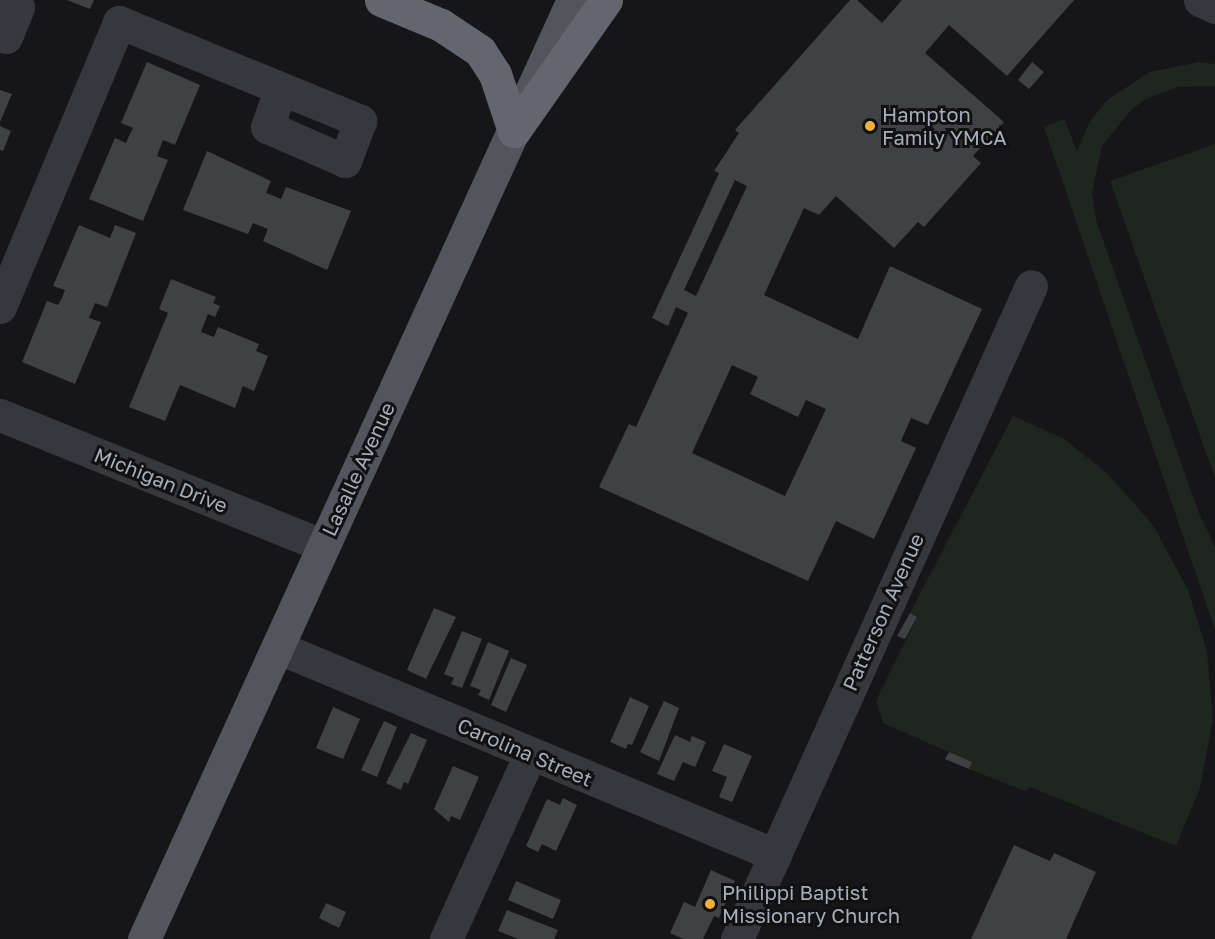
<!DOCTYPE html>
<style>
body{margin:0}
#map{position:relative;width:1215px;height:939px;overflow:hidden;background:#161618;font-family:"Golos Text",sans-serif}
div>[style]{position:absolute}
[style*='--x']{left:calc(var(--x)*1px);top:calc(var(--y)*1px);width:calc(var(--w)*1px);rotate:calc(var(--a)*1deg)}
.green>*{inset:0;background:#1e261f}
.building>*{inset:0;background:#404145}
.minor>*{height:33px;margin:-16.5px;padding:0 16.5px;transform-origin:16.5px;border-radius:16.5px;background:#37383d}
.major>*{height:33px;margin:-16.5px;padding:0 16.5px;transform-origin:16.5px;border-radius:16.5px;background:#53555c}
.highway>*{height:33px;margin:-16.5px;padding:0 16.5px;transform-origin:16.5px;border-radius:16.5px;background:#63666e}
.dots>*{width:16px;height:16px;translate:-50% -50%;box-sizing:border-box;border:3px solid #111113;border-radius:50%}
span{translate:-50% -50%;white-space:nowrap;text-align:center;line-height:1.15;-webkit-text-stroke:6px #111113;paint-order:stroke}
.poi-label{font-size:20px;color:#a8adb8}
.left{translate:0 -50%;text-align:left}
.street-label{font-size:20px;color:#a8adb8}
</style>
<div id="map">
<div class="green">
<div style="clip-path:polygon(1199px 62px,1215px 64px,1215px 86px,1178px 87px,1146px 99px,1132px 109px,1102px 146px,1092px 193px,1096px 220px,1198px 511px,1215px 547px,1215px 630px,1044px 127px,1064px 119px,1077px 151px,1089px 123px,1107px 100px,1150px 72px)"></div>
<div style="clip-path:polygon(1215px 144px,1215px 478px,1110px 181px)"></div>
<div style="clip-path:polygon(1013px 416px,1064px 439px,1106px 472px,1153px 525px,1188px 590px,1207px 651px,1213px 719px,1200px 788px,1176px 846px,1030px 787px,1025px 791px,969px 769px,971px 762px,883px 723px,876px 701px,917px 617px,910px 613px)"></div>
</div>
<div class="building">
<div style="clip-path:polygon(67px 0,94px 0,90px 9px)"></div>
<div style="clip-path:polygon(evenodd,850px 0,857px 0,882px 23px,902px 0,1074px 0,1007px 76px,949px 25px,925px 53px,1004px 122px,973px 156px,981px 163px,924px 227px,918px 222px,894px 248px,836px 196px,819px 215px,804px 208px,764px 295px,858px 339px,890px 266px,982px 309px,928px 425px,911px 418px,901px 441px,916px 448px,874px 539px,836px 521px,808px 581px,599px 487px,629px 424px,636px 427px,688px 313px,676px 307px,668px 326px,652px 318px,719px 173px,714px 171px,739px 133px,735px 130px,850px 0,735px 180px,747px 186px,696px 296px,684px 290px,735px 180px,850px 0,732px 365px,758px 377px,750px 394px,798px 417px,806px 400px,826px 409px,785px 496px,692px 453px,732px 365px)"></div>
<div style="clip-path:polygon(147px 62px,200px 85px,175px 145px,163px 140px,157px 156px,168px 160px,143px 221px,89px 199px,115px 138px,126px 143px,129px 136px,133px 128px,121px 123px)"></div>
<div style="clip-path:polygon(1032px 62px,1044px 72px,1029px 89px,1018px 80px)"></div>
<div style="clip-path:polygon(0 90px,12px 94px,0 122px)"></div>
<div style="clip-path:polygon(0 126px,11px 131px,3px 151px,0 150px)"></div>
<div style="clip-path:polygon(207px 151px,271px 181px,266px 193px,274px 196px,281px 199px,286px 187px,351px 211px,327px 270px,263px 241px,268px 229px,253px 223px,248px 234px,183px 210px)"></div>
<div style="clip-path:polygon(79px 225px,110px 238px,115px 225px,136px 233px,107px 307px,95px 303px,89px 318px,101px 322px,75px 384px,22px 362px,47px 301px,58px 305px,62px 298px,65px 290px,53px 286px)"></div>
<div style="clip-path:polygon(171px 279px,216px 297px,213px 303px,220px 306px,215px 317px,208px 314px,201px 332px,214px 337px,218px 327px,259px 344px,256px 351px,268px 356px,254px 391px,243px 386px,235px 408px,180px 385px,165px 421px,129px 407px,168px 313px,159px 309px)"></div>
<div style="clip-path:polygon(434px 608px,456px 617px,426px 679px,407px 670px)"></div>
<div style="clip-path:polygon(910px 613px,917px 617px,905px 639px,897px 636px)"></div>
<div style="clip-path:polygon(462px 631px,482px 639px,462px 688px,451px 684px,454px 678px,444px 674px)"></div>
<div style="clip-path:polygon(488px 642px,509px 651px,489px 700px,478px 695px,481px 690px,470px 686px)"></div>
<div style="clip-path:polygon(511px 658px,527px 665px,506px 712px,491px 705px)"></div>
<div style="clip-path:polygon(630px 697px,649px 706px,632px 745px,628px 744px,626px 749px,610px 742px)"></div>
<div style="clip-path:polygon(664px 701px,679px 708px,659px 761px,640px 752px)"></div>
<div style="clip-path:polygon(333px 707px,360px 719px,343px 759px,316px 748px)"></div>
<div style="clip-path:polygon(384px 721px,397px 727px,377px 777px,361px 770px)"></div>
<div style="clip-path:polygon(411px 733px,427px 740px,408px 784px,404px 782px,401px 790px,386px 783px)"></div>
<div style="clip-path:polygon(675px 735px,690px 742px,692px 736px,706px 742px,695px 767px,683px 762px,674px 781px,657px 774px)"></div>
<div style="clip-path:polygon(724px 744px,752px 756px,732px 802px,719px 797px,727px 777px,712px 771px)"></div>
<div style="clip-path:polygon(949px 752px,972px 762px,969px 769px,945px 759px)"></div>
<div style="clip-path:polygon(453px 766px,479px 777px,460px 820px,451px 816px,449px 822px,434px 809px)"></div>
<div style="clip-path:polygon(563px 798px,577px 805px,556px 851px,542px 844px,538px 852px,526px 846px,547px 799px,560px 805px)"></div>
<div style="clip-path:polygon(1014px 845px,1050px 861px,1054px 853px,1096px 872px,1066px 939px,971px 939px)"></div>
<div style="clip-path:polygon(711px 870px,735px 881px,719px 918px,714px 916px,703px 939px,683px 939px,670px 933px,684px 902px,695px 907px)"></div>
<div style="clip-path:polygon(516px 881px,561px 900px,553px 919px,508px 900px)"></div>
<div style="clip-path:polygon(326px 903px,346px 912px,339px 928px,319px 918px)"></div>
<div style="clip-path:polygon(507px 910px,558px 930px,554px 939px,518px 939px,498px 931px)"></div>
</div>
<div class="minor">
<div style="--x:1200;--y:0;--w:17;--a:25"></div>
<div style="--x:0;--y:35;--w:6;--a:18"></div>
<div style="--x:6;--y:37;--w:32;--a:-68"></div>
<div style="--x:18;--y:7;--w:17;--a:-156"></div>
<div style="--x:0;--y:307;--w:309;--a:-67.3"></div>
<div style="--x:119;--y:22;--w:261;--a:22.3"></div>
<div style="--x:360;--y:121;--w:43;--a:110.6"></div>
<div style="--x:345;--y:161;--w:85;--a:-156.4"></div>
<div style="--x:267;--y:127;--w:41;--a:-70.3"></div>
<div style="--x:0;--y:415;--w:347;--a:22"></div>
<div style="--x:277;--y:647;--w:540;--a:22.67"></div>
<div style="--x:446;--y:939;--w:202;--a:-65.5"></div>
<div style="--x:737;--y:939;--w:716;--a:-65.76"></div>
</div>
<div class="major">
<div style="--x:144;--y:939;--w:1032;--a:-65.45"></div>
</div>
<div class="highway">
<div style="--x:381;--y:0;--w:65;--a:22.6"></div>
<div style="--x:441;--y:25;--w:47;--a:33.7"></div>
<div style="--x:480;--y:51;--w:27;--a:57"></div>
<div style="--x:495;--y:74;--w:60;--a:71.6"></div>
<div style="--x:514;--y:131;--w:160;--a:-54.9"></div>
</div>
<div class="dots">
<div style="left:870px;top:126px;background:#f2b134"></div>
<div style="left:710px;top:904px;background:#f2b134"></div>
</div>
<div class="poi-label">
<span class="left" style="left:882px;top:126px">Hampton<br>Family YMCA</span>
<span class="left" style="left:722px;top:904px">Philippi Baptist<br>Missionary Church</span>
</div>
<div class="street-label">
<span style="left:358px;top:469px;rotate:-65deg">Lasalle Avenue</span>
<span style="left:161px;top:480px;rotate:22deg">Michigan Drive</span>
<span style="left:883px;top:612px;rotate:-66deg">Patterson Avenue</span>
<span style="left:525px;top:752px;rotate:23deg">Carolina Street</span>
</div>
</div>
